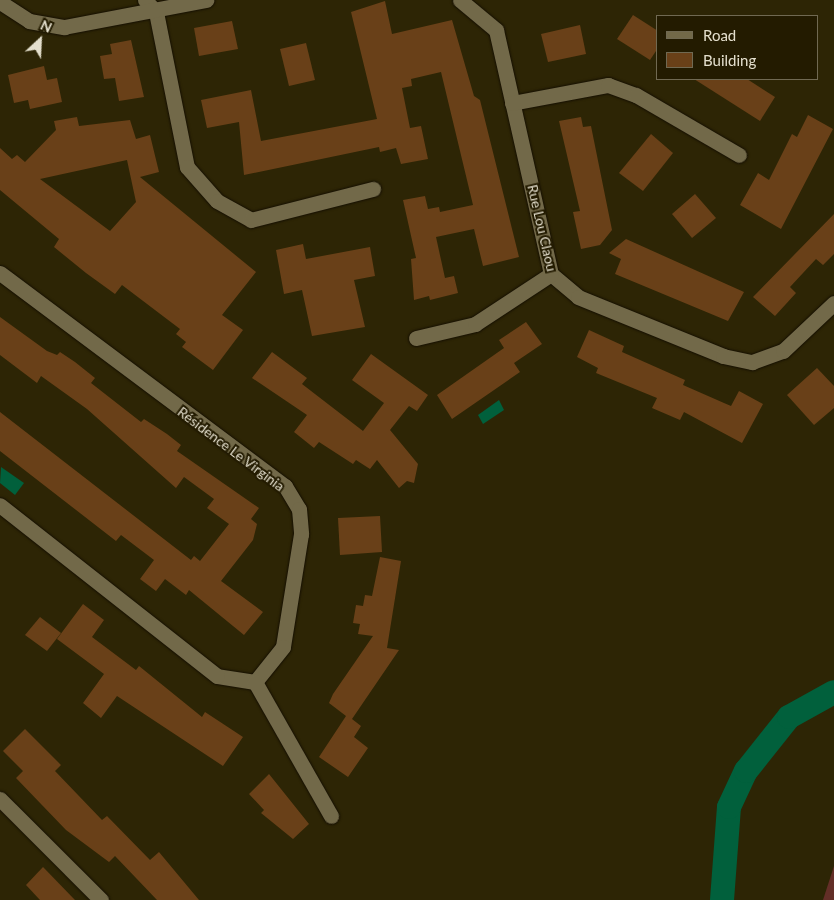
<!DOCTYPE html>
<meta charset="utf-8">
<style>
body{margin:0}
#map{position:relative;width:834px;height:900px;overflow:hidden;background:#2d2505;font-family:Lato,sans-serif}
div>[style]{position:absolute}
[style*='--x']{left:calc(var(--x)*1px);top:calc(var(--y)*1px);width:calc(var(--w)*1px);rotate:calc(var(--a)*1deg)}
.green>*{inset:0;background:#632e27}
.water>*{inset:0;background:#01603c}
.canal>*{height:24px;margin:-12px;padding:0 12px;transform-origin:12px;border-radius:12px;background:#01603c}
.building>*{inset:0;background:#694018}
.roads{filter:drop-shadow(0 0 1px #140e00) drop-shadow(0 0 1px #140e00)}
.minor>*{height:15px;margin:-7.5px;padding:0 7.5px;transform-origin:7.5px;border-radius:7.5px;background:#726949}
span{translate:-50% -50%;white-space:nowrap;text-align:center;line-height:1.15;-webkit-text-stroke:4px #231b00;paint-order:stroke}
.street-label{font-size:14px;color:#e4dfcd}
.legend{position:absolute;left:656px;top:15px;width:162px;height:65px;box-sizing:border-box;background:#231b00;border:1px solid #706952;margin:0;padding:6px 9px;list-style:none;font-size:15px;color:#e4dfcd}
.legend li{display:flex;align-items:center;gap:10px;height:25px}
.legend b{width:25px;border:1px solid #706952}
.north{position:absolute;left:15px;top:15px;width:50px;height:50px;-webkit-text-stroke:4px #231b00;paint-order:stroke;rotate:25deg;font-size:14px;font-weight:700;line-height:20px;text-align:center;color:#e4dfcd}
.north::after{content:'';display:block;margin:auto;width:18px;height:22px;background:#e4dfcd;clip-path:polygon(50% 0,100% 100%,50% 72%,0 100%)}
</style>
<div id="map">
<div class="green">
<div style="clip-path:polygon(834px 866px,834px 900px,823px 900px)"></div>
</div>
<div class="water">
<div style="clip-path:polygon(499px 400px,504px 410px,483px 424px,478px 415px)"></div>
<div style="clip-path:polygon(1px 467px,24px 483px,15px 495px,0 483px)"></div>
</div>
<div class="canal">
<div style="--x:722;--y:900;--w:93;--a:-85.7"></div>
<div style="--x:729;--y:807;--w:40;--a:-65"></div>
<div style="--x:746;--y:771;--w:69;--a:-51.5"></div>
<div style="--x:789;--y:717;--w:51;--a:-29.1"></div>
</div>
<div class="building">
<div style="clip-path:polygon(385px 1px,392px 34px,452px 20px,474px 96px,480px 100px,519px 257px,483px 266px,474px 229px,436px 237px,445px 278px,454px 276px,458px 293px,430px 300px,429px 296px,414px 300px,411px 259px,416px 258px,403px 200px,425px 196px,428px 209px,439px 207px,440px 212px,473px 205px,441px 72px,411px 79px,412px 86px,402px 88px,410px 128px,421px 126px,428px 159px,401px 164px,396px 148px,380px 152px,379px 147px,244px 175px,239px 122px,207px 128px,201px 100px,251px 90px,261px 141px,377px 119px,351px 12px)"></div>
<div style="clip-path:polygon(633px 15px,658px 31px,658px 48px,650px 60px,617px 39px)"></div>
<div style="clip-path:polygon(232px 21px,238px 49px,199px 56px,194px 28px)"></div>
<div style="clip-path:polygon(580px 25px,586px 54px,548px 62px,541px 34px)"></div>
<div style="clip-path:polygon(131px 40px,144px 97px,119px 101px,115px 78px,104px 79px,100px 56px,112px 54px,110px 44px)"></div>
<div style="clip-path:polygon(306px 43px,315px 80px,289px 86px,280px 49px)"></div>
<div style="clip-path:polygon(44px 66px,47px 80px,57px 78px,62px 102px,30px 109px,28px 100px,14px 103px,8px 75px)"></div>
<div style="clip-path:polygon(694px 79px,747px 79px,775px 97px,760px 121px)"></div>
<div style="clip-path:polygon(808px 115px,833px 129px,781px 229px,740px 205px,758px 173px,769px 180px,792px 134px,797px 137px)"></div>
<div style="clip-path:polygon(evenodd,77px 117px,79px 126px,130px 120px,136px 139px,150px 135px,159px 172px,140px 177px,256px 272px,222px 315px,243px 330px,213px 370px,182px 347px,186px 342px,176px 334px,180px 329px,122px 285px,115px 294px,86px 273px,54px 247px,59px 239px,0 190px,0 148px,12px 159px,17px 155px,25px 162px,56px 130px,54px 121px,77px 117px,127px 160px,136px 202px,110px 231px,40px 179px,127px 160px)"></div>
<div style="clip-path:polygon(581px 117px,583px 127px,591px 126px,612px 230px,600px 245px,581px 249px,573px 212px,580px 211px,559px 121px)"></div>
<div style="clip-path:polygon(651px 134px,673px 153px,643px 191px,619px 173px)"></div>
<div style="clip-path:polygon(695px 194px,716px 218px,692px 238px,672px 214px)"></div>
<div style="clip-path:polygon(834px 214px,834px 254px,823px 265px,816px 259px,790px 287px,796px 293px,775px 316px,753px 297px)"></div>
<div style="clip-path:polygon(626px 239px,744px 292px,728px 321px,615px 274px,621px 259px,609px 253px)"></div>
<div style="clip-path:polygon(303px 244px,306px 259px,370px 247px,375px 276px,354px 280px,365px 327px,312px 336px,302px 290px,284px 294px,276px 250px)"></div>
<div style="clip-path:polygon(0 317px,47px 351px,57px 355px,60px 352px,75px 362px,95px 378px,91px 383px,141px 422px,144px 419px,167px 434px,181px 445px,177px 451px,259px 508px,251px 519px,257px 524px,253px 540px,221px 581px,263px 612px,244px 635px,189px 590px,186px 595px,165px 579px,156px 591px,140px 579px,154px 560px,121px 535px,116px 541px,0 451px,0 412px,191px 560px,194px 556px,200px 561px,229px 524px,207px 508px,214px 499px,184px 477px,176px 488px,87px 409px,41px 376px,37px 383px,0 355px)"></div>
<div style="clip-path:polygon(526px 322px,542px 344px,514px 363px,520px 372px,452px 419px,437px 395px,504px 348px,499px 340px)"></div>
<div style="clip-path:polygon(589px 330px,624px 346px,622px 352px,685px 380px,683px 385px,724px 403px,731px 406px,739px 391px,763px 404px,742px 443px,684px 412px,680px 420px,652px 408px,657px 398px,596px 373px,598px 368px,577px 357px)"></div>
<div style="clip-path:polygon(272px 352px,307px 378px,302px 384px,363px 431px,384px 403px,352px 380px,371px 354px,428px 395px,417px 411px,409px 406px,390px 430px,418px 464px,414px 483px,407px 481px,399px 488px,377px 460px,370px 469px,356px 460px,353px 464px,319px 442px,314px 448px,294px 432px,307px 415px,252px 378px)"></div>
<div style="clip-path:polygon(817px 368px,834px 386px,834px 408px,814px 425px,787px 395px)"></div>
<div style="clip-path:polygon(380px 516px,382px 552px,340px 555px,338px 518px)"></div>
<div style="clip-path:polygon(380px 557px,401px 561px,387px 648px,399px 650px,352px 719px,361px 726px,354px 737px,368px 748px,348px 777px,319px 757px,346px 716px,329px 703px,333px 694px,373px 636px,358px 634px,360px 624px,353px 623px,356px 605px,363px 606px,365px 595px,372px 596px)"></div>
<div style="clip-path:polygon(83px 604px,104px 620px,92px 637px,136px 670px,139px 666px,202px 717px,205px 712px,243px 737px,223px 766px,117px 696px,101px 718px,83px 703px,104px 674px,57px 639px)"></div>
<div style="clip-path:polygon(40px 617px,61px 633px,47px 651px,25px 635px)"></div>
<div style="clip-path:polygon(25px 729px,61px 765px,55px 771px,102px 820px,107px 816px,150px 860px,159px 852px,199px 900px,157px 900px,115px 856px,109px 862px,66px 830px,16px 778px,23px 771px,3px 751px)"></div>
<div style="clip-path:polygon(269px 774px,309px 824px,293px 839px,261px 813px,264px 810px,249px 794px)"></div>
<div style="clip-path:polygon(43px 867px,75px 900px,40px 900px,26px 885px)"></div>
</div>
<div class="roads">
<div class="minor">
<div style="--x:145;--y:0;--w:16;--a:47"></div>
<div style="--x:156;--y:12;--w:158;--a:78.7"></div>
<div style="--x:187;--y:167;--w:45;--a:48.6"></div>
<div style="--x:217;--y:201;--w:39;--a:29"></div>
<div style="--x:251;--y:220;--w:126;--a:-14.3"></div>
<div style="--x:460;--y:0;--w:47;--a:39.8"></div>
<div style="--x:496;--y:30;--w:250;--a:77.3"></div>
<div style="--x:551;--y:274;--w:35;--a:40"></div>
<div style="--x:578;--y:297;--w:157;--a:22.1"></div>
<div style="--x:723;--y:356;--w:30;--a:12"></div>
<div style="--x:752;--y:362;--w:33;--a:-20"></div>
<div style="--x:783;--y:351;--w:70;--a:-43.3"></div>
<div style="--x:0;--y:2;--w:35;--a:33"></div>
<div style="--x:29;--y:21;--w:36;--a:10"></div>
<div style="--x:64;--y:27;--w:145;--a:-10.8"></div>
<div style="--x:512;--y:103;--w:98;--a:-10.6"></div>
<div style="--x:608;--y:85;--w:30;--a:20"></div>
<div style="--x:636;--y:95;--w:119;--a:30.2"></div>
<div style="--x:0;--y:273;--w:356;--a:36.8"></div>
<div style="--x:285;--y:486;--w:27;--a:59"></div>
<div style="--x:299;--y:509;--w:25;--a:85"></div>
<div style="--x:301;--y:534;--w:114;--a:99.1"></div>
<div style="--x:283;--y:647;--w:45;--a:128.7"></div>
<div style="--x:255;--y:682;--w:38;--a:-171"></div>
<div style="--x:217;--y:676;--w:276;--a:-141.8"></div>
<div style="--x:416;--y:338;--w:61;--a:-13.3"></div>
<div style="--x:475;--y:324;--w:91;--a:-33.3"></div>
<div style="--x:255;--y:682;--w:154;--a:60.4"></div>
<div style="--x:0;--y:799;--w:143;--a:45"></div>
</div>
</div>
<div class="street-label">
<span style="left:542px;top:228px;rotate:77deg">Rue Lou Claou</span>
<span style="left:231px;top:449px;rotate:37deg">Résidence Le Virginia</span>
</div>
<ul class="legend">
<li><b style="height:6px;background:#726949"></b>Road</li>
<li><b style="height:14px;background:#694018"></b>Building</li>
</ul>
<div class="north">N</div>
</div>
